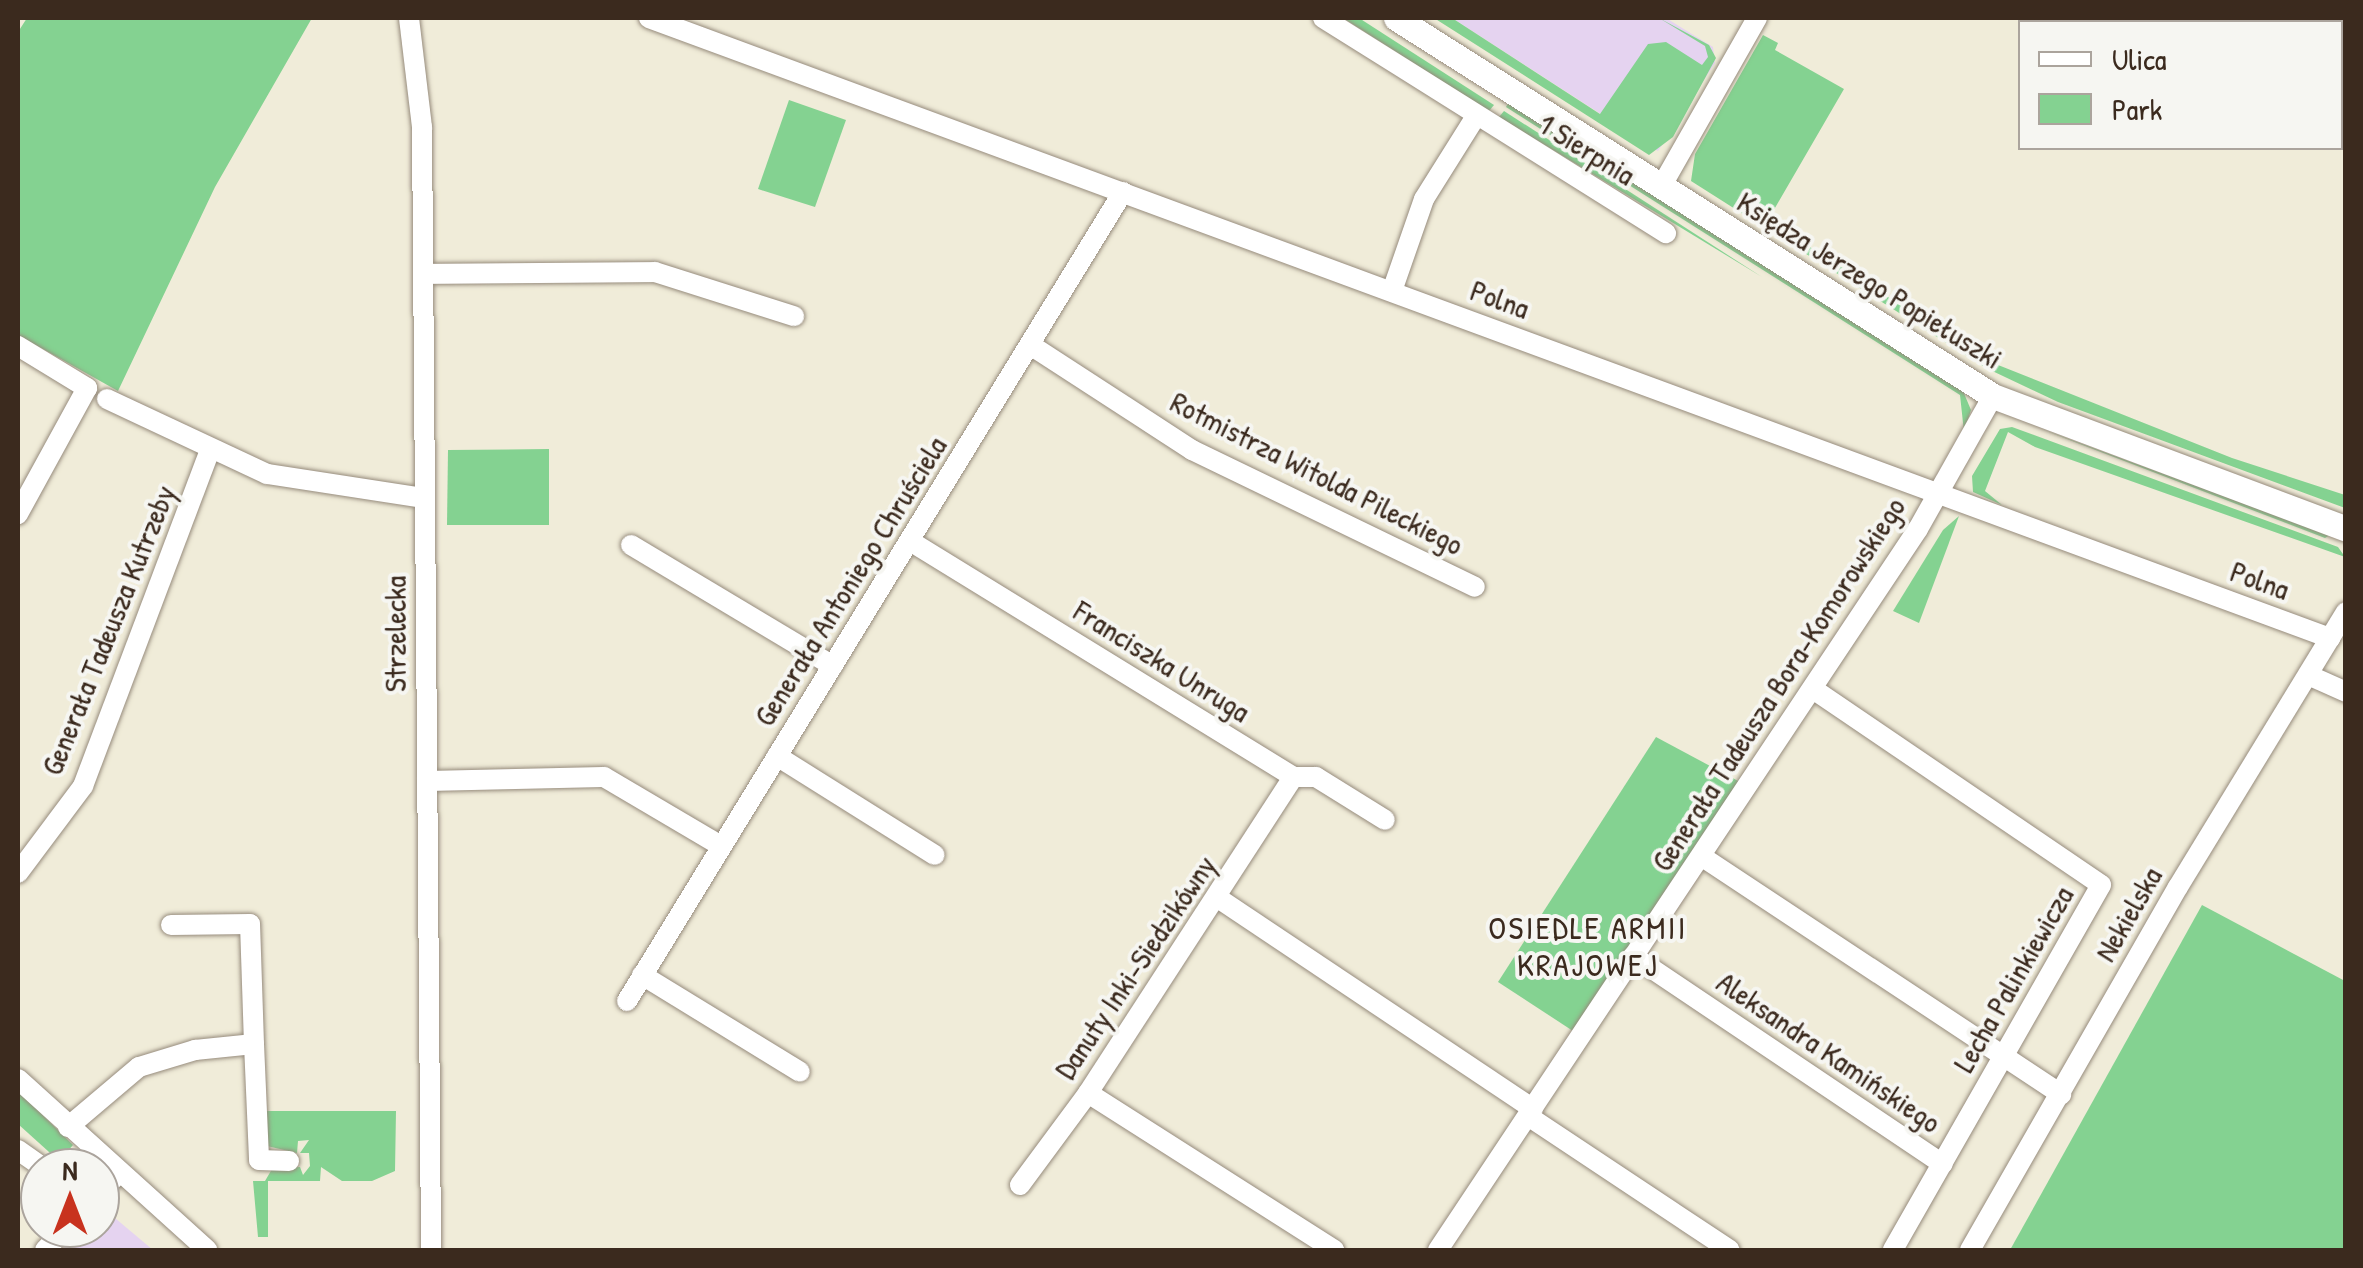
<!DOCTYPE html>
<meta charset="utf-8">
<style>
body{margin:0}
#map{position:relative;width:2363px;height:1268px;overflow:hidden;background:#f0ecd9;font-family:"Patrick Hand",sans-serif}
div>[style]{position:absolute}
[style*='--x']{left:calc(var(--x)*1px);top:calc(var(--y)*1px);width:calc(var(--w)*1px);rotate:calc(var(--a)*1deg)}
.built>*{inset:0;background:#e5d3f0}
.green>*{inset:0;background:#84d291}
.roads{filter:drop-shadow(0 0 2px #968b7c) drop-shadow(0 0 2px #968b7c)}
.minor>*{height:20px;margin:-10px;padding:0 10px;transform-origin:10px;border-radius:10px;background:#fff}
.tertiary>*{height:25px;margin:-12.5px;padding:0 12.5px;transform-origin:12.5px;border-radius:12.5px;background:#fff}
span{translate:-50% -50%;white-space:nowrap;text-align:center;line-height:1.15;-webkit-text-stroke:8px #f6f6f2;paint-order:stroke}
.street-label{font-size:30px;color:#3b2a1e}
.neighbourhood-label{font-size:32px;color:#3b2a1e;letter-spacing:2.5px}
.frame{position:absolute;inset:0;border:20px solid #3b2a1e;pointer-events:none}
.legend{position:absolute;left:2018px;top:20px;width:325px;height:130px;box-sizing:border-box;background:#f6f6f2;border:2px solid #aba49d;margin:0;padding:12px 18px;list-style:none;font-size:30px;color:#3b2a1e}
.legend li{display:flex;align-items:center;gap:20px;height:50px}
.legend b{width:50px;border:2px solid #aba49d}
.north{position:absolute;left:20px;top:1148px;width:100px;height:100px;box-sizing:border-box;background:#f6f6f2;border:2px solid #aba49d;border-radius:50%;rotate:0deg;font-size:28px;font-weight:700;line-height:40px;text-align:center;color:#3b2a1e}
.north::after{content:'';display:block;margin:auto;width:35px;height:45px;background:#c8321e;clip-path:polygon(50% 0,100% 100%,50% 72%,0 100%)}
</style>
<div id="map">
<div class="built">
<div style="clip-path:polygon(1452px 18px,1666px 18px,1713px 47px,1715px 63px,1658px 151px)"></div>
<div style="clip-path:polygon(109px 1213px,153px 1250px,62px 1250px,83px 1228px,100px 1228px,100px 1215px)"></div>
</div>
<div class="green">
<div style="clip-path:polygon(27px 18px,312px 18px,215px 187px,118px 391px,18px 335px,18px 32px)"></div>
<div style="clip-path:polygon(1343px 18px,1359px 18px,1494px 105px,1489px 111px)"></div>
<div style="clip-path:polygon(1434px 18px,1452px 18px,1600px 114px,1648px 44px,1666px 42px,1702px 65px,1708px 57px,1705px 46px,1659px 18px,1709px 45px,1716px 58px,1673px 137px,1649px 155px)"></div>
<div style="clip-path:polygon(1763px 35px,1778px 43px,1775px 50px,1844px 89px,1768px 220px,1988px 361px,2232px 458px,2345px 495px,2345px 508px,2058px 402px,1986px 368px,1691px 181px,1695px 154px)"></div>
<div style="clip-path:polygon(789px 100px,846px 120px,815px 207px,758px 189px)"></div>
<div style="clip-path:polygon(1509px 102px,1963px 391px,1971px 410px,1964px 432px,1960px 395px,1506px 107px)"></div>
<div style="clip-path:polygon(1504px 111px,1762px 277px,1499px 117px)"></div>
<div style="clip-path:polygon(2012px 427px,2338px 547px,2345px 557px,2035px 447px,2008px 432px,1985px 491px,2002px 505px,1973px 492px,1972px 476px,2000px 429px)"></div>
<div style="clip-path:polygon(2041px 429px,2330px 535px,2325px 538px)"></div>
<div style="clip-path:polygon(549px 449px,549px 525px,447px 525px,448px 450px)"></div>
<div style="clip-path:polygon(1959px 516px,1919px 623px,1893px 611px,1943px 530px)"></div>
<div style="clip-path:polygon(1656px 737px,1740px 782px,1573px 1031px,1498px 982px)"></div>
<div style="clip-path:polygon(2202px 905px,2345px 981px,2345px 1250px,2010px 1250px)"></div>
<div style="clip-path:polygon(18px 1091px,73px 1145px,59px 1161px,18px 1124px)"></div>
<div style="clip-path:polygon(267px 1111px,396px 1111px,395px 1171px,372px 1181px,342px 1181px,321px 1167px,320px 1181px,268px 1181px,268px 1237px,258px 1237px,253px 1181px,265px 1181px,272px 1169px,300px 1167px,303px 1175px,310px 1166px,309px 1153px,300px 1153px,309px 1140px,298px 1141px,297px 1153px,267px 1146px)"></div>
</div>
<div class="roads">
<div class="minor">
<div style="--x:409;--y:18;--w:110;--a:83.2"></div>
<div style="--x:422;--y:127;--w:1123;--a:89.54"></div>
<div style="--x:649;--y:18;--w:1792;--a:20.25"></div>
<div style="--x:1323;--y:18;--w:405;--a:32.1"></div>
<div style="--x:1661;--y:187;--w:194;--a:-60.4"></div>
<div style="--x:423;--y:274;--w:232;--a:-0.5"></div>
<div style="--x:655;--y:272;--w:146;--a:17.6"></div>
<div style="--x:1392;--y:291;--w:97;--a:-70.8"></div>
<div style="--x:1424;--y:199;--w:98;--a:-57.9"></div>
<div style="--x:18;--y:346;--w:81;--a:31.3"></div>
<div style="--x:87;--y:388;--w:144;--a:118.7"></div>
<div style="--x:1032;--y:346;--w:191;--a:33"></div>
<div style="--x:1192;--y:450;--w:314;--a:25.8"></div>
<div style="--x:107;--y:399;--w:177;--a:25.1"></div>
<div style="--x:267;--y:474;--w:159;--a:8.7"></div>
<div style="--x:910;--y:541;--w:450;--a:31.6"></div>
<div style="--x:1293;--y:777;--w:23;--a:0"></div>
<div style="--x:1316;--y:777;--w:81;--a:31.9"></div>
<div style="--x:631;--y:545;--w:235;--a:30.9"></div>
<div style="--x:2308;--y:675;--w:42;--a:24.1"></div>
<div style="--x:1813;--y:689;--w:348;--a:34.2"></div>
<div style="--x:2101;--y:885;--w:420;--a:119.7"></div>
<div style="--x:777;--y:756;--w:186;--a:32.1"></div>
<div style="--x:427;--y:781;--w:177;--a:-1.3"></div>
<div style="--x:604;--y:777;--w:136;--a:30.5"></div>
<div style="--x:1701;--y:856;--w:432;--a:33.5"></div>
<div style="--x:18;--y:873;--w:109;--a:-53.2"></div>
<div style="--x:83;--y:786;--w:357;--a:-69.3"></div>
<div style="--x:1218;--y:898;--w:379;--a:33.8"></div>
<div style="--x:1633;--y:956;--w:373;--a:33.9"></div>
<div style="--x:642;--y:975;--w:185;--a:31.5"></div>
<div style="--x:627;--y:1001;--w:949;--a:-58.49"></div>
<div style="--x:254;--y:1044;--w:116;--a:87.5"></div>
<div style="--x:259;--y:1160;--w:30;--a:2"></div>
<div style="--x:18;--y:1079;--w:255;--a:42.1"></div>
<div style="--x:1088;--y:1093;--w:292;--a:32.5"></div>
<div style="--x:1528;--y:1116;--w:242;--a:33.6"></div>
<div style="--x:68;--y:1127;--w:93;--a:-40.2"></div>
<div style="--x:139;--y:1067;--w:59;--a:-16.9"></div>
<div style="--x:195;--y:1050;--w:59;--a:-5.8"></div>
<div style="--x:254;--y:1044;--w:120;--a:-91.9"></div>
<div style="--x:250;--y:924;--w:79;--a:179.3"></div>
<div style="--x:18;--y:1150;--w:32;--a:35"></div>
<div style="--x:1020;--y:1185;--w:114;--a:-53.5"></div>
<div style="--x:1088;--y:1093;--w:377;--a:-57"></div>
<div style="--x:100;--y:1192;--w:25;--a:-45"></div>
<div style="--x:45;--y:1250;--w:30;--a:-46"></div>
<div style="--x:1438;--y:1250;--w:866;--a:-56.35"></div>
<div style="--x:1918;--y:529;--w:153;--a:-60.6"></div>
<div style="--x:1970;--y:1250;--w:418;--a:-60.2"></div>
<div style="--x:2178;--y:887;--w:322;--a:-58.6"></div>
</div>
<div class="tertiary">
<div style="--x:1396;--y:18;--w:707;--a:32.34"></div>
<div style="--x:1993;--y:396;--w:377;--a:20.6"></div>
</div>
</div>
<div class="street-label">
<span style="left:1587px;top:149px;rotate:32deg">1 Sierpnia</span>
<span style="left:1870px;top:280px;rotate:32deg">Księdza Jerzego Popiełuszki</span>
<span style="left:1500px;top:299px;rotate:20deg">Polna</span>
<span style="left:1317px;top:473px;rotate:27deg">Rotmistrza Witolda Pileckiego</span>
<span style="left:2260px;top:580px;rotate:20deg">Polna</span>
<span style="left:850px;top:581px;rotate:-58deg">Generała Antoniego Chruściela</span>
<span style="left:108px;top:630px;rotate:-68deg">Generała Tadeusza Kutrzeby</span>
<span style="left:395px;top:634px;rotate:-90deg">Strzelecka</span>
<span style="left:1162px;top:661px;rotate:32deg">Franciszka Unruga</span>
<span style="left:1778px;top:684px;rotate:-57deg">Generała Tadeusza Bora-Komorowskiego</span>
<span style="left:2128px;top:914px;rotate:-60deg">Nekielska</span>
<span style="left:1135px;top:967px;rotate:-56deg">Danuty Inki-Siedzikówny</span>
<span style="left:2013px;top:979px;rotate:-60deg">Lecha Palinkiewicza</span>
<span style="left:1829px;top:1052px;rotate:34deg">Aleksandra Kamińskiego</span>
</div>
<div class="neighbourhood-label">
<span style="left:1588px;top:947px">OSIEDLE ARMII<br>KRAJOWEJ</span>
</div>
<div class="frame"></div>
<ul class="legend">
<li><b style="height:12px;background:#fff"></b>Ulica</li>
<li><b style="height:28px;background:#84d291"></b>Park</li>
</ul>
<div class="north">N</div>
</div>
